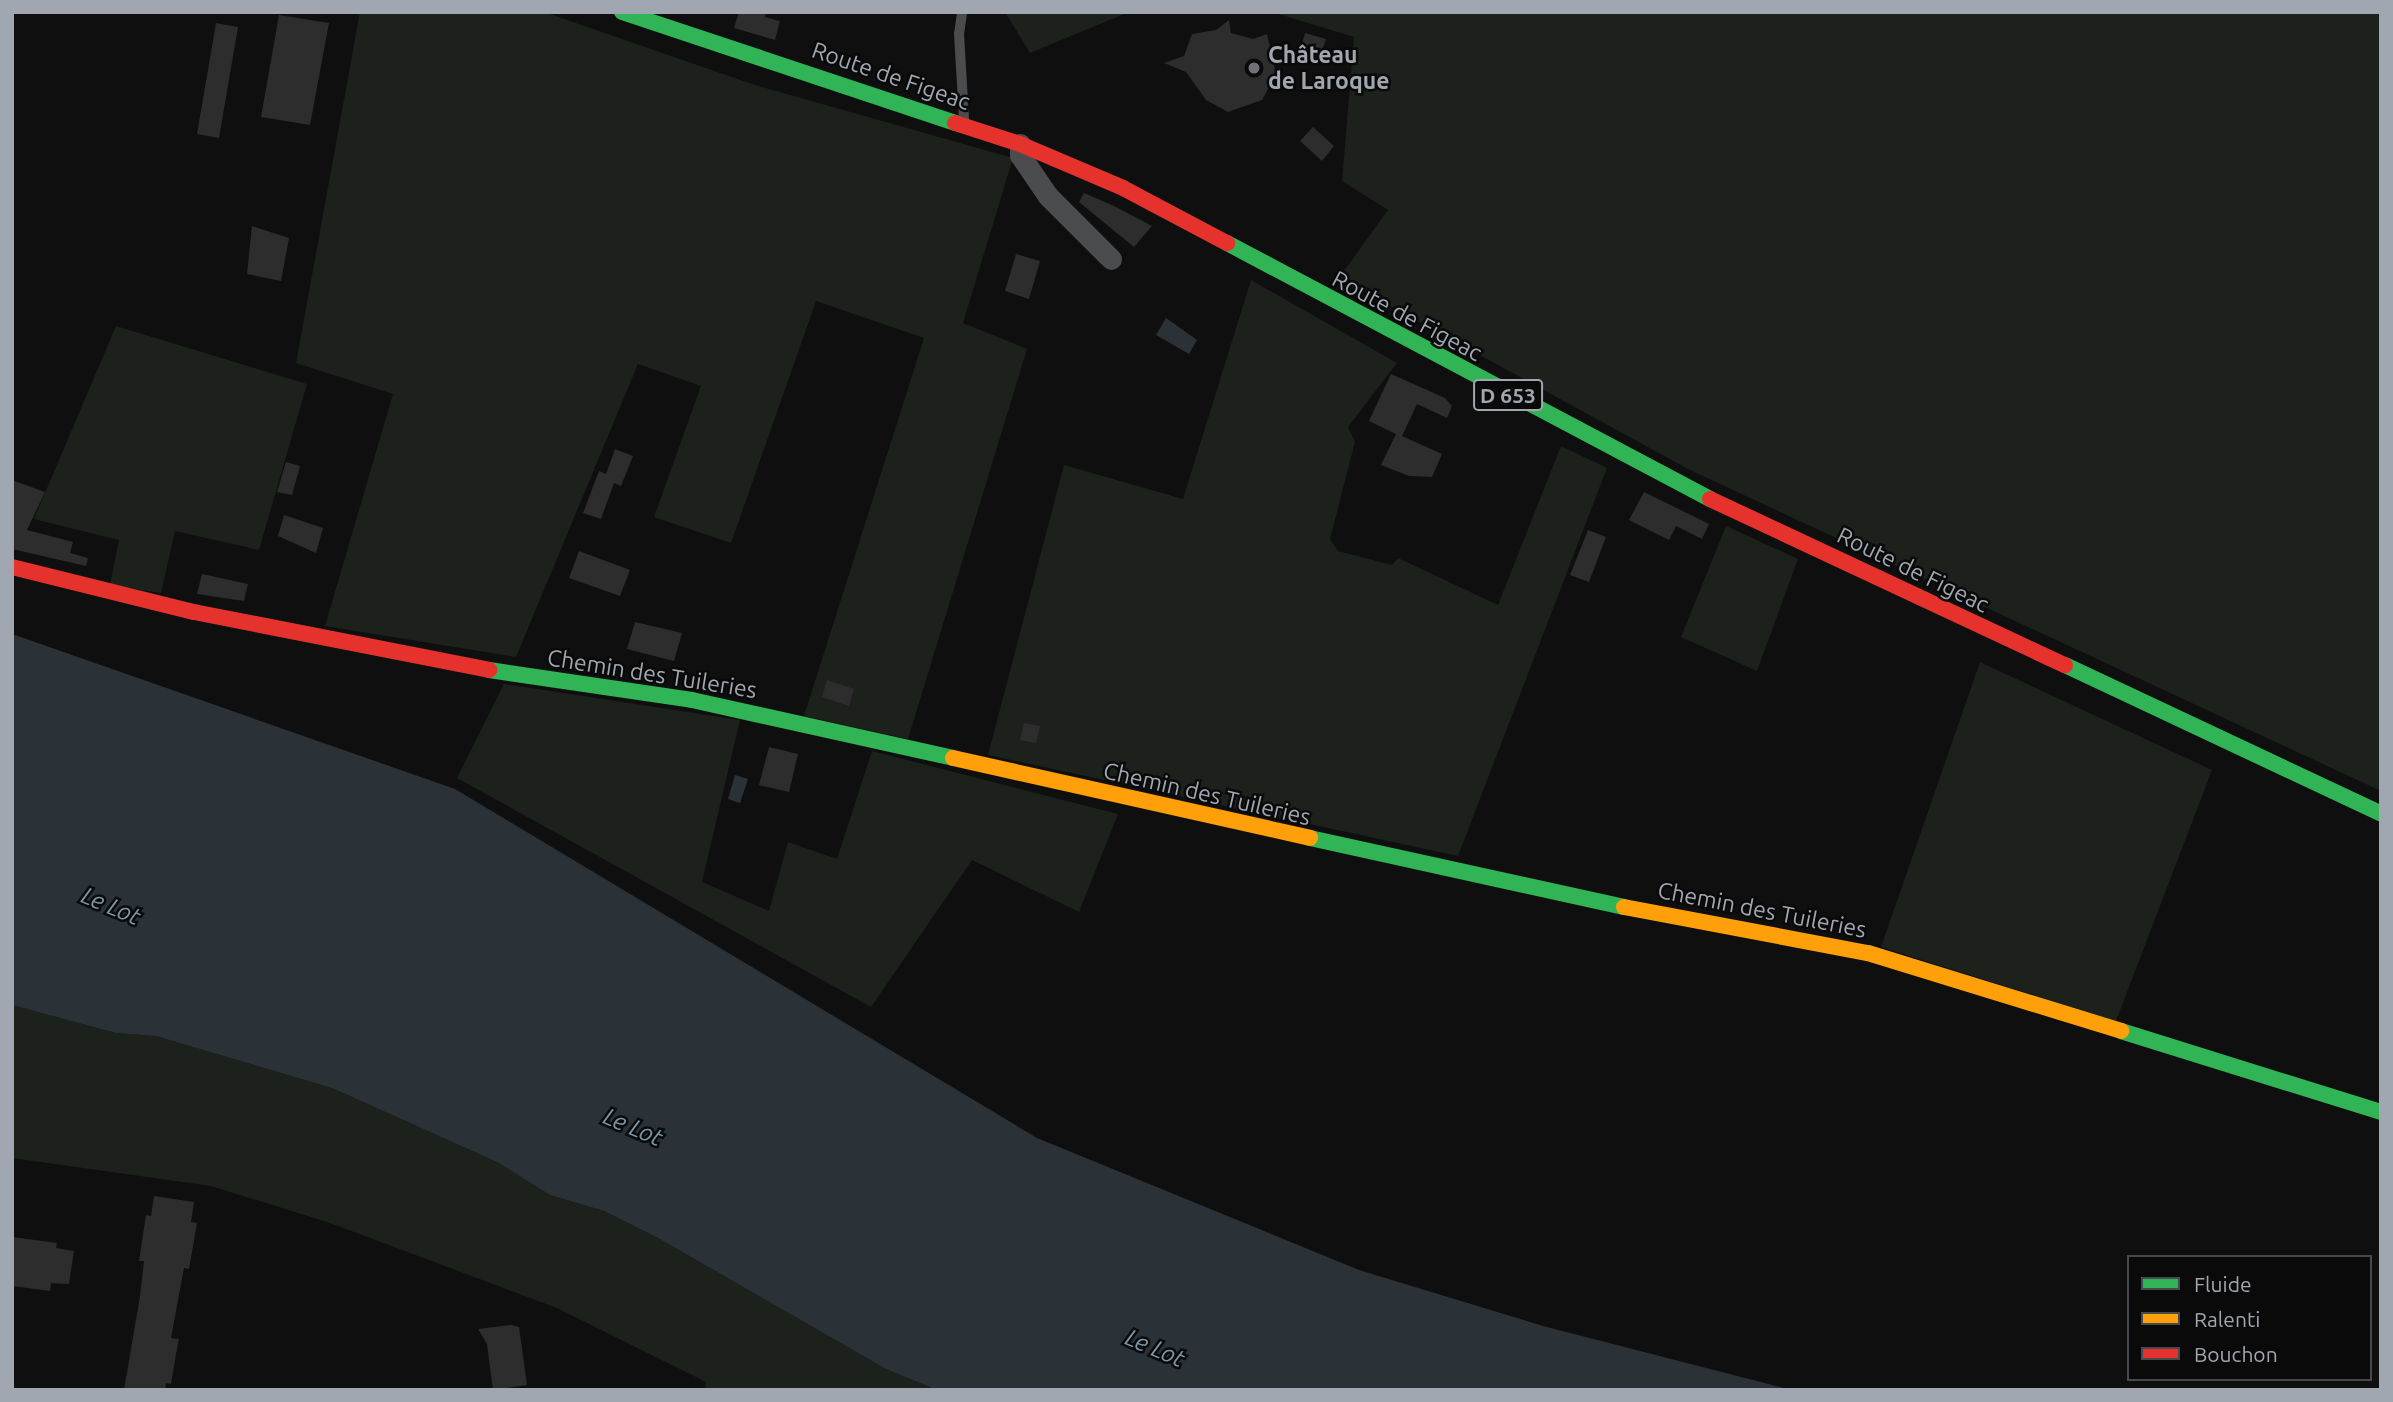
<!DOCTYPE html>
<meta charset="utf-8">
<style>
body{margin:0}
#map{position:relative;width:2393px;height:1402px;overflow:hidden;background:#0f0f10;font-family:Ubuntu,sans-serif}
div>[style]{position:absolute}
[style*='--x']{left:calc(var(--x)*1px);top:calc(var(--y)*1px);width:calc(var(--w)*1px);rotate:calc(var(--a)*1deg)}
.green>*{inset:0;background:#1c211c}
.water>*{inset:0;background:#2b3237}
.building>*{inset:0;background:#2d2d2e}
.lane>*{height:10px;margin:-5px;padding:0 5px;transform-origin:5px;border-radius:5px;background:#4a4c4e}
.street>*{height:21px;margin:-10.5px;padding:0 10.5px;transform-origin:10.5px;border-radius:10.5px;background:#4a4c4e}
.fast>*{height:16px;margin:-8px;padding:0 8px;transform-origin:8px;border-radius:8px;background:#30b455}
.slow>*{height:16px;margin:-8px;padding:0 8px;transform-origin:8px;border-radius:8px;background:#ff9f0a}
.jam>*{height:16px;margin:-8px;padding:0 8px;transform-origin:8px;border-radius:8px;background:#e5322d}
.dots>*{width:19px;height:19px;translate:-50% -50%;box-sizing:border-box;border:4px solid #0a0a0b;border-radius:50%}
span{translate:-50% -50%;white-space:nowrap;text-align:center;line-height:1.15;-webkit-text-stroke:5px #0a0a0b;paint-order:stroke}
.shield-label span{padding:2px 5px;background:#0a0a0b;border:2px solid;border-radius:5px;-webkit-text-stroke-width:0}
.shield-label{font-size:21px;color:#a1a7b0;font-weight:700}
.poi-label{font-size:23px;color:#a1a7b0;font-weight:700}
.left{translate:0 -50%;text-align:left}
.street-label{font-size:23px;color:#a1a7b0}
.water-label{font-size:24px;color:#7b96a8;font-style:italic}
.frame{position:absolute;inset:0;border:14px solid #a1a7b0;pointer-events:none}
.legend{position:absolute;left:2127px;top:1255px;width:245px;height:126px;box-sizing:border-box;background:#0a0a0b;border:2px solid #46494d;margin:0;padding:9px 12px;list-style:none;font-size:21px;color:#a1a7b0}
.legend li{display:flex;align-items:center;gap:14px;height:35px}
.legend b{width:35px;border:2px solid #46494d}
</style>
<div id="map">
<div class="green">
<div style="clip-path:polygon(360px 12px,544px 12px,755px 85px,1013px 158px,963px 323px,1027px 349px,908px 739px,804px 716px,924px 338px,816px 301px,731px 543px,654px 517px,701px 386px,638px 364px,516px 657px,325px 626px,393px 394px,296px 363px)"></div>
<div style="clip-path:polygon(1005px 12px,1129px 12px,1030px 53px)"></div>
<div style="clip-path:polygon(1272px 12px,2381px 12px,2381px 791px,1690px 470px,1339px 278px,1388px 210px,1342px 181px,1354px 37px)"></div>
<div style="clip-path:polygon(1251px 280px,1397px 363px,1348px 427px,1355px 442px,1330px 539px,1338px 551px,1392px 565px,1398px 558px,1498px 605px,1561px 446px,1607px 468px,1458px 856px,988px 755px,1064px 465px,1183px 499px)"></div>
<div style="clip-path:polygon(116px 326px,307px 384px,259px 550px,175px 531px,161px 593px,110px 585px,119px 540px,34px 519px)"></div>
<div style="clip-path:polygon(1726px 526px,1798px 559px,1757px 671px,1681px 637px)"></div>
<div style="clip-path:polygon(1980px 662px,2212px 770px,2116px 1021px,1881px 947px)"></div>
<div style="clip-path:polygon(504px 684px,740px 720px,702px 882px,769px 911px,788px 842px,837px 859px,872px 751px,1118px 814px,1079px 912px,972px 860px,871px 1007px,457px 778px)"></div>
<div style="clip-path:polygon(12px 1005px,116px 1033px,156px 1036px,332px 1088px,497px 1162px,550px 1195px,604px 1211px,658px 1238px,886px 1369px,937px 1390px,705px 1390px,706px 1382px,557px 1308px,330px 1223px,211px 1186px,12px 1158px)"></div>
</div>
<div class="water">
<div style="clip-path:polygon(1166px 318px,1197px 340px,1189px 354px,1156px 335px)"></div>
<div style="clip-path:polygon(12px 634px,455px 789px,1037px 1138px,1359px 1270px,1543px 1326px,1792px 1390px,937px 1390px,886px 1369px,658px 1238px,604px 1211px,550px 1195px,497px 1162px,332px 1088px,156px 1036px,116px 1033px,12px 1005px)"></div>
<div style="clip-path:polygon(735px 775px,748px 779px,740px 803px,728px 799px)"></div>
</div>
<div class="building">
<div style="clip-path:polygon(739px 12px,766px 12px,765px 17px,780px 21px,775px 40px,734px 28px)"></div>
<div style="clip-path:polygon(279px 15px,329px 23px,310px 125px,261px 117px)"></div>
<div style="clip-path:polygon(1229px 20px,1231px 33px,1253px 39px,1267px 34px,1276px 74px,1262px 100px,1228px 112px,1206px 100px,1186px 72px,1164px 63px,1184px 56px,1192px 34px,1216px 30px)"></div>
<div style="clip-path:polygon(216px 23px,238px 27px,219px 138px,197px 134px)"></div>
<div style="clip-path:polygon(1305px 33px,1326px 39px,1320px 57px,1300px 51px)"></div>
<div style="clip-path:polygon(1313px 127px,1334px 146px,1322px 161px,1300px 141px)"></div>
<div style="clip-path:polygon(1084px 193px,1114px 206px,1152px 226px,1134px 247px,1079px 202px)"></div>
<div style="clip-path:polygon(252px 226px,289px 238px,281px 281px,247px 274px)"></div>
<div style="clip-path:polygon(1016px 254px,1040px 261px,1029px 299px,1005px 291px)"></div>
<div style="clip-path:polygon(1391px 374px,1445px 398px,1452px 406px,1447px 418px,1417px 404px,1402px 436px,1442px 454px,1432px 477px,1409px 476px,1381px 465px,1396px 434px,1369px 421px)"></div>
<div style="clip-path:polygon(615px 449px,633px 456px,621px 486px,614px 483px,601px 519px,583px 513px,599px 471px,606px 474px)"></div>
<div style="clip-path:polygon(286px 462px,300px 466px,292px 495px,277px 492px)"></div>
<div style="clip-path:polygon(12px 480px,45px 492px,27px 530px,73px 542px,70px 553px,88px 558px,86px 566px,12px 549px)"></div>
<div style="clip-path:polygon(1644px 492px,1709px 524px,1702px 539px,1676px 526px,1669px 540px,1629px 520px)"></div>
<div style="clip-path:polygon(284px 515px,323px 528px,316px 553px,278px 536px)"></div>
<div style="clip-path:polygon(1588px 530px,1606px 537px,1589px 582px,1570px 575px)"></div>
<div style="clip-path:polygon(579px 551px,630px 570px,620px 596px,569px 578px)"></div>
<div style="clip-path:polygon(202px 574px,248px 584px,244px 601px,197px 594px)"></div>
<div style="clip-path:polygon(635px 622px,682px 633px,674px 661px,627px 649px)"></div>
<div style="clip-path:polygon(827px 680px,854px 689px,849px 706px,822px 697px)"></div>
<div style="clip-path:polygon(1024px 723px,1040px 726px,1036px 743px,1020px 740px)"></div>
<div style="clip-path:polygon(769px 747px,798px 754px,789px 792px,759px 785px)"></div>
<div style="clip-path:polygon(154px 1196px,194px 1202px,191px 1222px,197px 1223px,189px 1269px,184px 1268px,171px 1338px,179px 1339px,176px 1354px,171px 1384px,166px 1383px,165px 1390px,124px 1390px,140px 1296px,144px 1261px,139px 1261px,146px 1215px,151px 1216px)"></div>
<div style="clip-path:polygon(12px 1237px,57px 1243px,56px 1248px,74px 1251px,69px 1284px,51px 1283px,50px 1291px,12px 1286px)"></div>
<div style="clip-path:polygon(511px 1325px,519px 1327px,527px 1385px,493px 1390px,487px 1344px,478px 1329px)"></div>
</div>
<div class="lane">
<div style="--x:962;--y:13;--w:21;--a:98"></div>
<div style="--x:959;--y:34;--w:85;--a:86.6"></div>
</div>
<div class="street">
<div style="--x:1020;--y:144;--w:11;--a:90"></div>
<div style="--x:1020;--y:155;--w:50;--a:55.7"></div>
<div style="--x:1048;--y:196;--w:89;--a:45"></div>
</div>
<div class="fast">
<div style="--x:622;--y:12;--w:351;--a:18.4"></div>
<div style="--x:1227;--y:243;--w:547;--a:27.92"></div>
<div style="--x:2065;--y:665;--w:349;--a:25.2"></div>
<div style="--x:489;--y:670;--w:205;--a:8.4"></div>
<div style="--x:692;--y:700;--w:267;--a:12.5"></div>
<div style="--x:1310;--y:838;--w:321;--a:12.4"></div>
<div style="--x:2121;--y:1031;--w:272;--a:17.3"></div>
</div>
<div class="slow">
<div style="--x:953;--y:758;--w:366;--a:12.6"></div>
<div style="--x:1624;--y:907;--w:248;--a:10.7"></div>
<div style="--x:1868;--y:953;--w:265;--a:17.1"></div>
</div>
<div class="jam">
<div style="--x:955;--y:123;--w:68;--a:17.9"></div>
<div style="--x:1020;--y:144;--w:112;--a:23.1"></div>
<div style="--x:1123;--y:188;--w:118;--a:27.9"></div>
<div style="--x:1710;--y:499;--w:392;--a:25.1"></div>
<div style="--x:12;--y:567;--w:187;--a:13.9"></div>
<div style="--x:194;--y:612;--w:301;--a:11.1"></div>
</div>
<div class="dots">
<div style="left:1254px;top:68px;background:#6e7278"></div>
</div>
<div class="shield-label">
<span style="left:1508px;top:395px">D 653</span>
</div>
<div class="poi-label">
<span class="left" style="left:1268px;top:68px">Château<br>de Laroque</span>
</div>
<div class="street-label">
<span style="left:891px;top:76px;rotate:19deg">Route de Figeac</span>
<span style="left:1407px;top:316px;rotate:28deg">Route de Figeac</span>
<span style="left:1913px;top:570px;rotate:26deg">Route de Figeac</span>
<span style="left:652px;top:674px;rotate:9deg">Chemin des Tuileries</span>
<span style="left:1207px;top:794px;rotate:13deg">Chemin des Tuileries</span>
<span style="left:1762px;top:910px;rotate:11deg">Chemin des Tuileries</span>
</div>
<div class="water-label">
<span style="left:111px;top:906px;rotate:23deg">Le Lot</span>
<span style="left:633px;top:1127px;rotate:23deg">Le Lot</span>
<span style="left:1155px;top:1348px;rotate:23deg">Le Lot</span>
</div>
<div class="frame"></div>
<ul class="legend">
<li><b style="height:9px;background:#30b455"></b>Fluide</li>
<li><b style="height:9px;background:#ff9f0a"></b>Ralenti</li>
<li><b style="height:9px;background:#e5322d"></b>Bouchon</li>
</ul>
</div>
